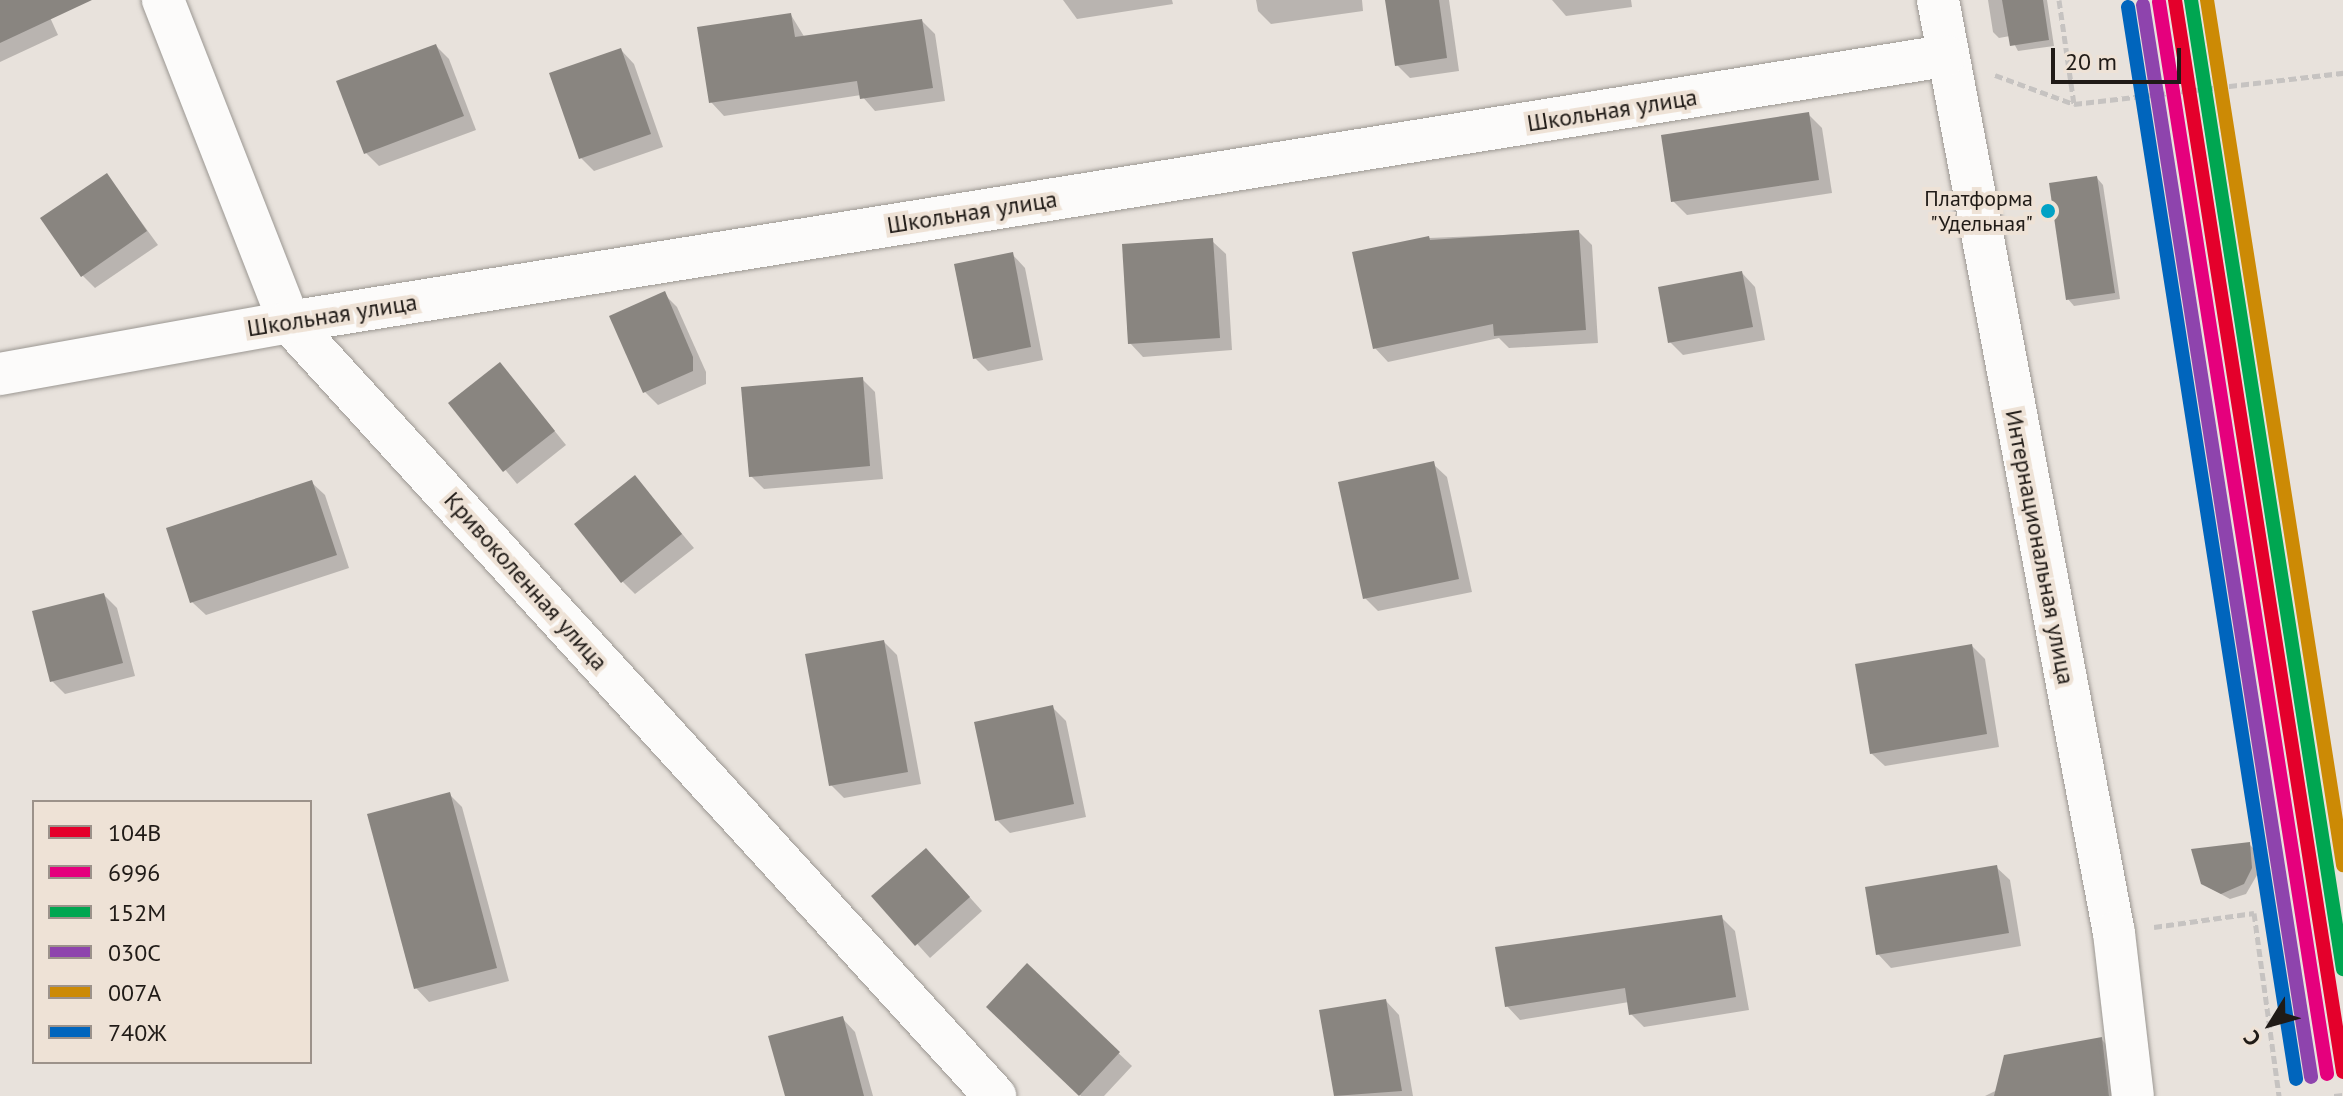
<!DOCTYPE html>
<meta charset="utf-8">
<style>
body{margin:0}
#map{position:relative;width:2343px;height:1096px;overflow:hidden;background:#e8e2dc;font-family:"PT Sans",sans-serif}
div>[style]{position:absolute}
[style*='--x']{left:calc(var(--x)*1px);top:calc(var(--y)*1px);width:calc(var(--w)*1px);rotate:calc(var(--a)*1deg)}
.shadow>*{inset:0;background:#0003}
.building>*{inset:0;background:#898580}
.path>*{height:5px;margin-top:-2.5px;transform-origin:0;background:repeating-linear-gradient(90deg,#c6c3c1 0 8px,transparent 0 12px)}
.roads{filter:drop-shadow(0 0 2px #9b9792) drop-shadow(0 0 2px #9b9792)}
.street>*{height:42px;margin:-21px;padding:0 21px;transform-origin:21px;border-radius:21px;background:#fcfbfa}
.rail-1>*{height:14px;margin:-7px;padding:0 7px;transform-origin:7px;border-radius:7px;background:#e4002b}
.rail-2>*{height:14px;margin:-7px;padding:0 7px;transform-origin:7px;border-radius:7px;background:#e5007d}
.rail-3>*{height:14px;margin:-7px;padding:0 7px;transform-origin:7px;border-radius:7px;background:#00a651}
.rail-4>*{height:14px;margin:-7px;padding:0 7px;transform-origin:7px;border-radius:7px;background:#8e44ad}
.rail-5>*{height:14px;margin:-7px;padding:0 7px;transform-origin:7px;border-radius:7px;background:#cc8a05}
.rail-6>*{height:14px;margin:-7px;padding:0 7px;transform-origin:7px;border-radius:7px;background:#0065bd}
.dots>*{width:22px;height:22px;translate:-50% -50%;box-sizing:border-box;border:4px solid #eee2d6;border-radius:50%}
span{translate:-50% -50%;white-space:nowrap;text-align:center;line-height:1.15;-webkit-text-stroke:8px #eee2d6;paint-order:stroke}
.bus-label{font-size:22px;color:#201b17}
.right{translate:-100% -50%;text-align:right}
.street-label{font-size:24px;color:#201b17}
.legend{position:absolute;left:32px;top:800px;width:280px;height:264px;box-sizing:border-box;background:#eee2d6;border:2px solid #9c928a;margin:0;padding:10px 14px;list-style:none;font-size:24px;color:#201b17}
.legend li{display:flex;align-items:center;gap:16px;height:40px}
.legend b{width:40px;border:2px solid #9c928a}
.north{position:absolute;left:2231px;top:984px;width:80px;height:80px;-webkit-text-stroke:6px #eee2d6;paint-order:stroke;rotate:233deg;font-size:22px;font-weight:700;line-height:32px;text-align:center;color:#201b17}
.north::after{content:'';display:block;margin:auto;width:28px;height:36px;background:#201b17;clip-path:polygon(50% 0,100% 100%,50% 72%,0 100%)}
.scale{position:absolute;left:2051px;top:48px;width:130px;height:36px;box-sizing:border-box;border:4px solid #201b17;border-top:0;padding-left:10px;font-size:24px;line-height:28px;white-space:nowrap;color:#201b17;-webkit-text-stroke:6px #eee2d6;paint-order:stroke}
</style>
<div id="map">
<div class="shadow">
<div style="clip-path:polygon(0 0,42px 0,58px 35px,0 62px)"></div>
<div style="clip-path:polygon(1063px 0,1172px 0,1173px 4px,1077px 19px)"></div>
<div style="clip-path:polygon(1256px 0,1362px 0,1363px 11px,1271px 24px,1258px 11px)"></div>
<div style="clip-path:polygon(1387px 0,1449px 0,1459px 71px,1410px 78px,1397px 65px)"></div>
<div style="clip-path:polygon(1552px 0,1631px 0,1632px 7px,1566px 16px)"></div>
<div style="clip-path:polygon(1988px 0,2047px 0,2054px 46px,2018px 51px,2010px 36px,1999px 38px,1993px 32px)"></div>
<div style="clip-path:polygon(791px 15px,805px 38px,922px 21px,935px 34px,945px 101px,875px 111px,861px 95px,724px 116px,711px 102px)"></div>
<div style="clip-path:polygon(436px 46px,449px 59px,476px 130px,379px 166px,366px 153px)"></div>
<div style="clip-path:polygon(621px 50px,634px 64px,663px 147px,594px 171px,581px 158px)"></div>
<div style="clip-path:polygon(1808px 114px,1822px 128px,1832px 193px,1687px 215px,1673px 201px)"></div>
<div style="clip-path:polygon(107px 175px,158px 245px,95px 288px,82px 275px)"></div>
<div style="clip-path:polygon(2097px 178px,2103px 185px,2120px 299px,2074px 306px,2068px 299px)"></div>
<div style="clip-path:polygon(1579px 232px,1592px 245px,1598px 343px,1509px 348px,1499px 338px,1388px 362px,1375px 348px,1429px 238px)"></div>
<div style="clip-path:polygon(1212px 241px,1226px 254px,1232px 350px,1143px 357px,1130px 343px)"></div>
<div style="clip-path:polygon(1012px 254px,1025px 268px,1043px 360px,988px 371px,975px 358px)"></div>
<div style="clip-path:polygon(1742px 273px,1755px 287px,1765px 340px,1683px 355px,1670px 342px)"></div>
<div style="clip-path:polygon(664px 294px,677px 307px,706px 372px,706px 384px,658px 405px,645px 392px)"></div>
<div style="clip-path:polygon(500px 364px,566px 445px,517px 484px,451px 403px)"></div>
<div style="clip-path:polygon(862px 379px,875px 392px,883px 479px,764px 489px,751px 476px)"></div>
<div style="clip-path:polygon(1433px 464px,1447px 477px,1472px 592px,1378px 611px,1365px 598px)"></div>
<div style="clip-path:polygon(635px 478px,694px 548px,635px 594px,622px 581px)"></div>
<div style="clip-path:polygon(311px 482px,325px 495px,349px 568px,206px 615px,192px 602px)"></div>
<div style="clip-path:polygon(104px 595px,117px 608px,135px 676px,65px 694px,52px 681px)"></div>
<div style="clip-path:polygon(884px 642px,897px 655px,921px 784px,844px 798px,831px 785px)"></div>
<div style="clip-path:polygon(1972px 646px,1985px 659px,1999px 747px,1885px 766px,1871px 753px)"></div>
<div style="clip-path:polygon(1052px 707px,1066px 721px,1086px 817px,1010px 833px,997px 820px)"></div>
<div style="clip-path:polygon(449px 794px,462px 807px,509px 981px,429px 1002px,416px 988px)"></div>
<div style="clip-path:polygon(2249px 844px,2255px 850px,2257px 875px,2246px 894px,2230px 899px,2208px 887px)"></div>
<div style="clip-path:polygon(939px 863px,982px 911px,930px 958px,874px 896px)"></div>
<div style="clip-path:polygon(1996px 867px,2010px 880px,2021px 946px,1891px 968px,1878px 954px)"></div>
<div style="clip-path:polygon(1722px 918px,1735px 931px,1749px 1010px,1644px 1027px,1631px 1014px,1629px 1002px,1520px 1020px,1507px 1006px,1498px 949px)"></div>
<div style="clip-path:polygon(1027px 966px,1132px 1066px,1104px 1096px,1081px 1096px,989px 1007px)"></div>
<div style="clip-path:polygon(1386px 1001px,1399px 1015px,1413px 1096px,1336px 1096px,1322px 1012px)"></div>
<div style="clip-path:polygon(842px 1018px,855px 1032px,873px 1096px,787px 1096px)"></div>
<div style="clip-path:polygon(2101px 1039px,2114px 1052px,2120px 1096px,1985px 1096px)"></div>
</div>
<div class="building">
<div style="clip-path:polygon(0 0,92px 0,0 43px)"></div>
<div style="clip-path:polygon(1385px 0,1439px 0,1447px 58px,1395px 66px)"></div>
<div style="clip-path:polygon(2002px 0,2043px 0,2049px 40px,2010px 46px)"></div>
<div style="clip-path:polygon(791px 13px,795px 37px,922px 19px,933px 88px,860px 99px,857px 81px,709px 103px,697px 27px)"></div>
<div style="clip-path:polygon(436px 44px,464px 116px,364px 154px,336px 81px)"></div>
<div style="clip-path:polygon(621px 48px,651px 134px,579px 159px,549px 73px)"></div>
<div style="clip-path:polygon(1809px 112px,1819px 180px,1671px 202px,1661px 135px)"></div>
<div style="clip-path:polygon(107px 173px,147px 231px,81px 277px,40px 218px)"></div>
<div style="clip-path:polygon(2097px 176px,2115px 293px,2066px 300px,2049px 183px)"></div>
<div style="clip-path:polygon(1579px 230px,1586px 330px,1494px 336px,1493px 324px,1373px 349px,1352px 252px,1429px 236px,1430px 240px)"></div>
<div style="clip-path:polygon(1213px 238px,1220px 338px,1128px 344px,1122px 244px)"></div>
<div style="clip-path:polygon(1013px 252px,1031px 347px,973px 359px,954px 264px)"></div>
<div style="clip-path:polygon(1742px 271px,1753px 327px,1668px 343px,1658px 287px)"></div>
<div style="clip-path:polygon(665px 291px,693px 357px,693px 371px,643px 393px,609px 316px)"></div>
<div style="clip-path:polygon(500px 362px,555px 431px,503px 472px,448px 403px)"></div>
<div style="clip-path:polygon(863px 377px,870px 466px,749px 477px,741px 387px)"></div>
<div style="clip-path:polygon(1434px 461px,1459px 579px,1363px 599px,1338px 482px)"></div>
<div style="clip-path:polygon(635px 475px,682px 534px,621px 583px,574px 524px)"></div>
<div style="clip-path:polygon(312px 480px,337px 555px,190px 603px,166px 528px)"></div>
<div style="clip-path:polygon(104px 593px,123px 663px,50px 682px,32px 611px)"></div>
<div style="clip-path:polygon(884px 640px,908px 772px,829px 786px,805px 654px)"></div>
<div style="clip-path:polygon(1972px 644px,1987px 734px,1870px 754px,1855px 664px)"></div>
<div style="clip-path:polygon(1053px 705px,1074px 804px,995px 821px,974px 722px)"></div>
<div style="clip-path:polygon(450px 792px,497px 968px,414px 989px,367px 814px)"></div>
<div style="clip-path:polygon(2250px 842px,2252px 868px,2244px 884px,2221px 894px,2201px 884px,2191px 849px)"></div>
<div style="clip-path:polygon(926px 848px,970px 897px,915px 946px,871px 896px)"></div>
<div style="clip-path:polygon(1997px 865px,2009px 933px,1876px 955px,1865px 887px)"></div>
<div style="clip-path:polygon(1722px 915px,1736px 997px,1629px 1015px,1625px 988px,1505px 1007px,1495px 947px)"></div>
<div style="clip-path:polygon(1027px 963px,1120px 1052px,1079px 1096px,986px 1007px)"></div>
<div style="clip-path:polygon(1386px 999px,1402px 1091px,1334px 1096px,1319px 1010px)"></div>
<div style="clip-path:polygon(843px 1016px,864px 1096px,785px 1096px,768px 1036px)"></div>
<div style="clip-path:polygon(2102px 1037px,2109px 1096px,1994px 1096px,2004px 1055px)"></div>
</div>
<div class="path">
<div style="--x:2059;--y:0;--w:105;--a:81.8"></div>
<div style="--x:1995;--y:75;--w:84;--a:20.2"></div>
<div style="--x:2074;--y:104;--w:271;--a:-6.6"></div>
<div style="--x:2154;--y:927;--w:101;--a:-8"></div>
<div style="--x:2254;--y:913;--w:185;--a:82.2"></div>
<div style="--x:2334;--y:1096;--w:9;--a:-6"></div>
</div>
<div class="roads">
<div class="street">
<div style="--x:163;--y:0;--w:346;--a:68.6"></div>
<div style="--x:289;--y:322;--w:1048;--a:47.63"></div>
<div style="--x:1938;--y:0;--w:949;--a:79.32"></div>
<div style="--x:2114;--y:933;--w:164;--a:83.4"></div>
<div style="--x:0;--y:374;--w:294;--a:-10.2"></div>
<div style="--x:289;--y:322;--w:1677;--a:-9.13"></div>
</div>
</div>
<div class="rail-1">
<div style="--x:2175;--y:0;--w:1085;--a:81.09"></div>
</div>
<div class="rail-2">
<div style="--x:2159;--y:2;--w:1085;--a:81.09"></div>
</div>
<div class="rail-3">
<div style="--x:2191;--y:0;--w:981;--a:81.09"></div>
</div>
<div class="rail-4">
<div style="--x:2143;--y:5;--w:1085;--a:81.09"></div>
</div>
<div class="rail-5">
<div style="--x:2207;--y:0;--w:876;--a:81.06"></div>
</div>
<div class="rail-6">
<div style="--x:2128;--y:7;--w:1085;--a:81.09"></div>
</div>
<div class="dots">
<div style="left:2048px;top:211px;background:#02a2c5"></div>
</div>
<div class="bus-label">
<span class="right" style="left:2033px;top:211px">Платформа<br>"Удельная"</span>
</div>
<div class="street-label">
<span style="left:1612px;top:110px;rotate:-9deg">Школьная улица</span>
<span style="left:972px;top:212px;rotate:-9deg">Школьная улица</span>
<span style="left:332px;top:315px;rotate:-9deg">Школьная улица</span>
<span style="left:2040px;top:547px;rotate:79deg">Интернациональная улица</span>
<span style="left:526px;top:581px;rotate:48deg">Кривоколенная улица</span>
</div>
<ul class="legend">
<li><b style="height:10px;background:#e4002b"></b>104В</li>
<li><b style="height:10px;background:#e5007d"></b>6996</li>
<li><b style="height:10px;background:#00a651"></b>152М</li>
<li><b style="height:10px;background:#8e44ad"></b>030C</li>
<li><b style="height:10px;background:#cc8a05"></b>007А</li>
<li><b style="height:10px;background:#0065bd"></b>740Ж</li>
</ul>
<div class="north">С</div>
<div class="scale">20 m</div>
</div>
